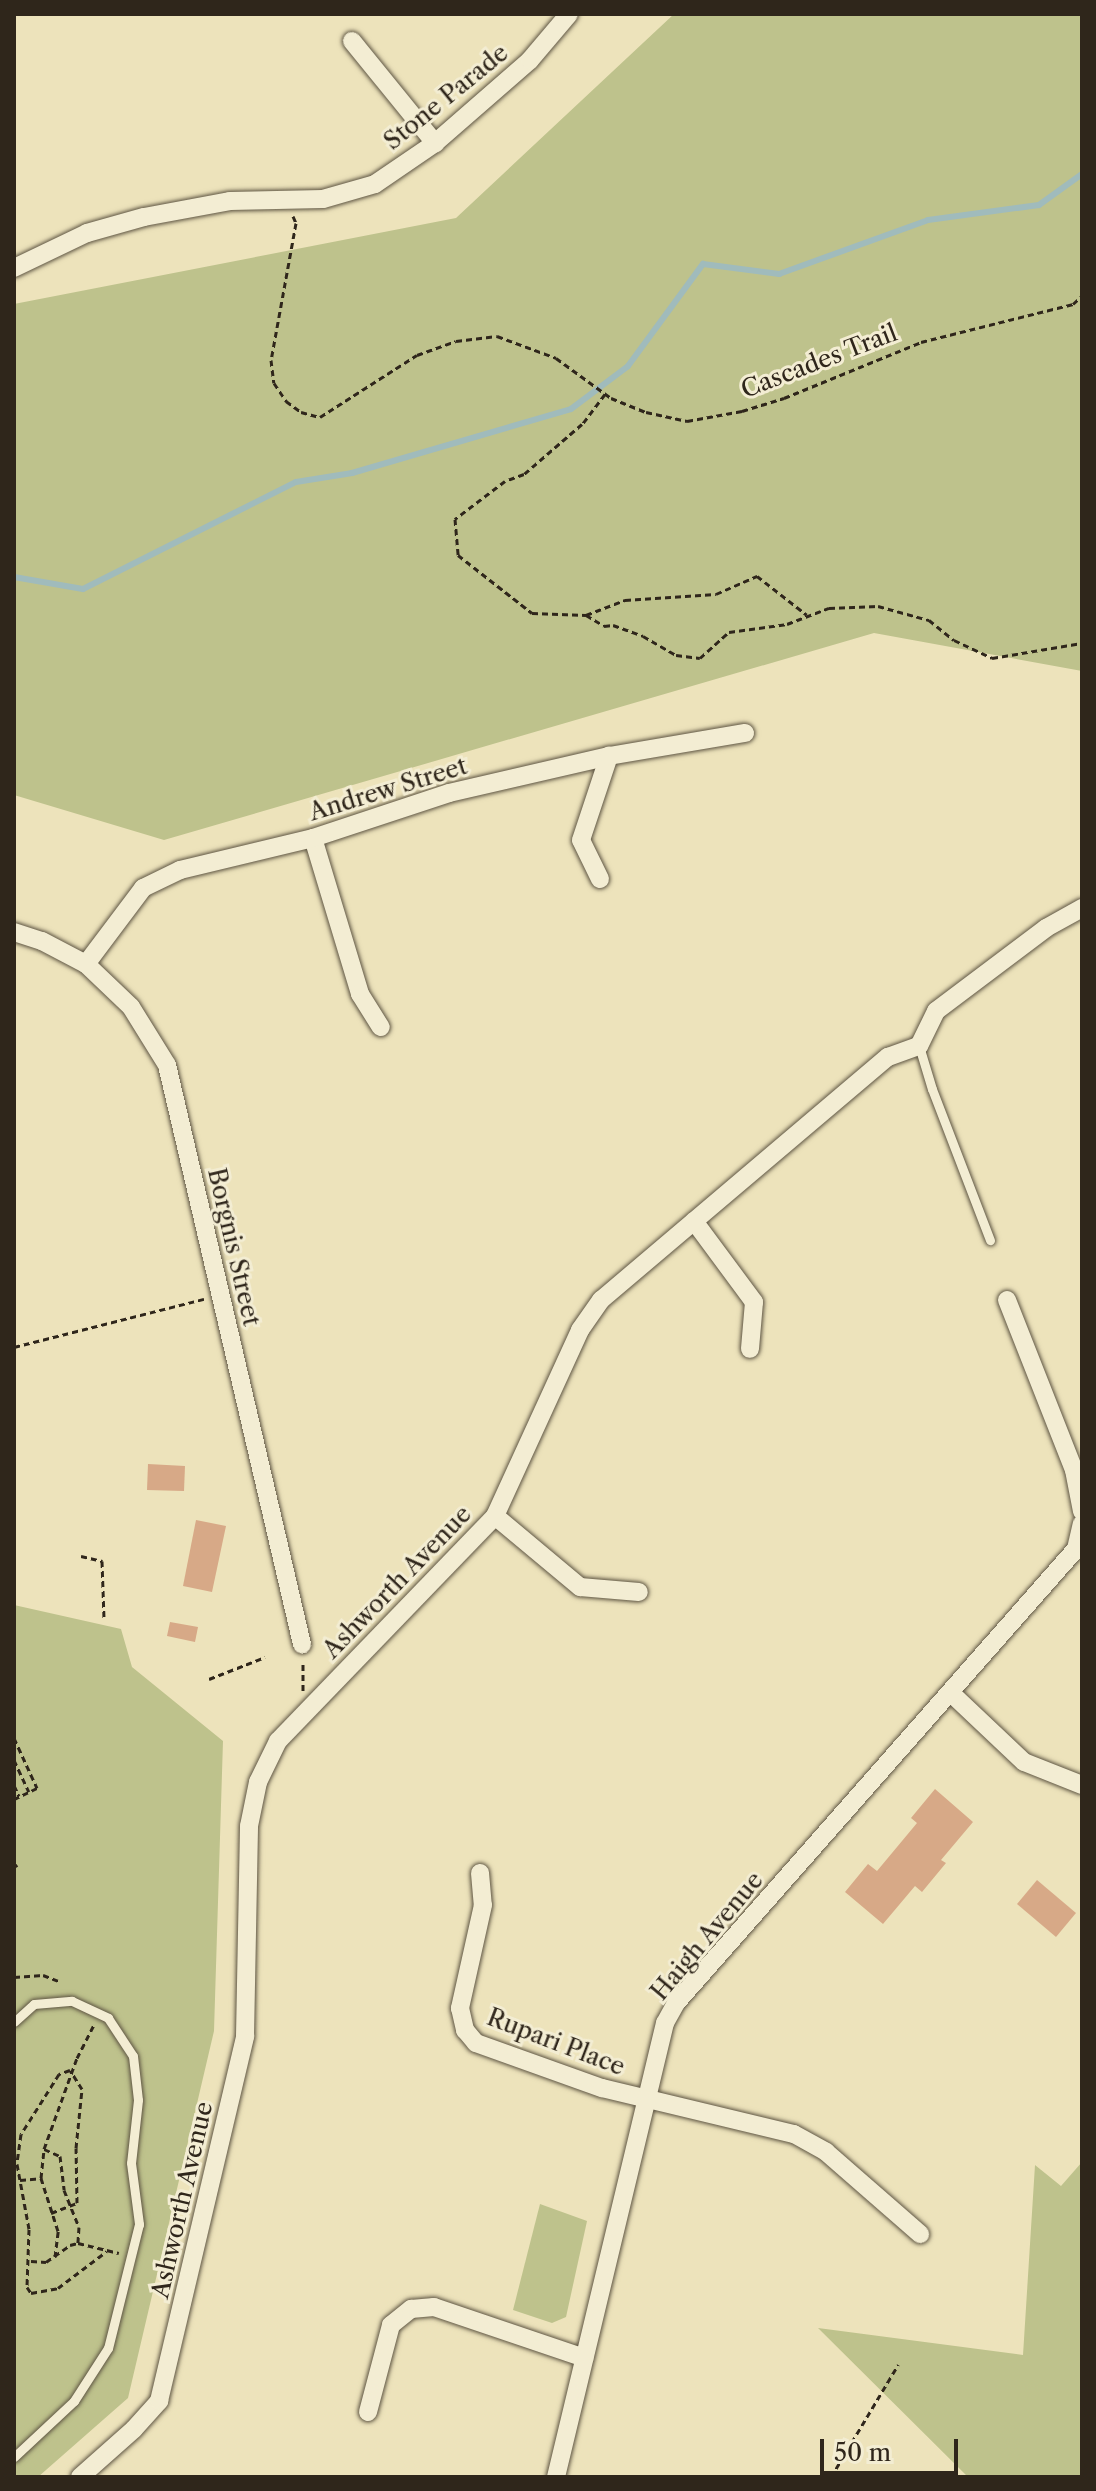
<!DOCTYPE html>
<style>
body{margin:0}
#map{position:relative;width:1096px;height:2491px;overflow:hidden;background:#ede3bb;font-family:"Libre Caslon Text",serif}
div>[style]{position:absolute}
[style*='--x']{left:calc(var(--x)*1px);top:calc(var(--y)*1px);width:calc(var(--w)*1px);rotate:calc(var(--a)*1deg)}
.green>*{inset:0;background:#bec28c}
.stream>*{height:6px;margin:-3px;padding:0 3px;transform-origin:3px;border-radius:3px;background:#a0bbbc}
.building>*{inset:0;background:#d7a987}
.path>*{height:3px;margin-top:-1.5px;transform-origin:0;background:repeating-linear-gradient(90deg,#2f261b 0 6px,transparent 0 10px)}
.roads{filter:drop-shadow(0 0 2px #5e5543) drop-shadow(0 0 2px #5e5543)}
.lane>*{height:9px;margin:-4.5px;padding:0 4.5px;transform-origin:4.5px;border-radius:4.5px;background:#f3edd3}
.street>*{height:18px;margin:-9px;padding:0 9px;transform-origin:9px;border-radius:9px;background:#f3edd3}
span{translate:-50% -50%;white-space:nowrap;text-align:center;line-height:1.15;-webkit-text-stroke:6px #f3edd3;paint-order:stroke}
.street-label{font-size:24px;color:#2f261b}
.frame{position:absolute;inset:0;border:16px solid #2f261b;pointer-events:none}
.scale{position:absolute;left:820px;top:2439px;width:138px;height:36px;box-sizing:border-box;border:4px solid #2f261b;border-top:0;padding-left:10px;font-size:24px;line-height:28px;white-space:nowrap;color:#2f261b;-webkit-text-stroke:6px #f3edd3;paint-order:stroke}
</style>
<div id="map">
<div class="green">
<div style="clip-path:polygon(674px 14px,1082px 14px,1082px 671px,874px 633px,164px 840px,14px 795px,14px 304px,456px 218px)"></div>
<div style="clip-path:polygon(14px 1605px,121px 1629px,132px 1667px,223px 1741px,214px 2031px,128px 2398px,38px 2477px,14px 2477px)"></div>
<div style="clip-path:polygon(1082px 2162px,1082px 2477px,968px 2477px,818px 2328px,1023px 2355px,1035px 2165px,1061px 2186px)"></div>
<div style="clip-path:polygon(540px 2204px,587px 2221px,566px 2317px,552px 2323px,513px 2310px)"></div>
</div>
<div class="stream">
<div style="--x:14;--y:577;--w:70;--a:9.9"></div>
<div style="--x:83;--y:589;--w:238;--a:-26.7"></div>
<div style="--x:296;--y:482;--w:57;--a:-9.1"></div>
<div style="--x:352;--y:473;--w:228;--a:-16.3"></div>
<div style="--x:571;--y:409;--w:71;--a:-37"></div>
<div style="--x:628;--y:366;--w:127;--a:-53.7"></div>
<div style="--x:703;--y:264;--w:77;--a:7.5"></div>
<div style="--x:779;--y:274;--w:158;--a:-19.9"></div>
<div style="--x:928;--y:220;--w:112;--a:-7.7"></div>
<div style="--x:1039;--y:205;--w:53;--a:-35.8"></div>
</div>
<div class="building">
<div style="clip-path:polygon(148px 1464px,185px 1466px,184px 1491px,147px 1490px)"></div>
<div style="clip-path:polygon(196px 1520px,226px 1526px,212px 1592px,183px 1586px)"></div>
<div style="clip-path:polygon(170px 1622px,198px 1627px,195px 1642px,167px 1636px)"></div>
<div style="clip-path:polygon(935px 1789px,973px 1822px,941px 1860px,946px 1863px,922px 1892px,915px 1886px,883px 1924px,845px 1892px,868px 1864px,877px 1871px,917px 1823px,911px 1818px)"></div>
<div style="clip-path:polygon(1037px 1880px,1076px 1913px,1056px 1937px,1017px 1904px)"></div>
</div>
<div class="path">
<div style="--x:293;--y:216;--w:8;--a:67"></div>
<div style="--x:296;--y:223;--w:139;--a:100.3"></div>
<div style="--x:271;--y:360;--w:23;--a:83"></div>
<div style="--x:274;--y:383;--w:22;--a:56"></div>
<div style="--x:286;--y:401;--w:19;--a:36"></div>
<div style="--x:301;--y:412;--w:20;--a:15"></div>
<div style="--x:320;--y:417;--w:115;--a:-32.6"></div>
<div style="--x:417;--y:355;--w:41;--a:-19.7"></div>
<div style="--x:456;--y:341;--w:41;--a:-7"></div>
<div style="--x:497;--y:336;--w:63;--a:20.4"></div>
<div style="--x:556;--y:358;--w:68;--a:36"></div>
<div style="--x:611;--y:398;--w:38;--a:22"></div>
<div style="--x:646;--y:412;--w:42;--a:12.4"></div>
<div style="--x:687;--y:421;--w:56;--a:-10.3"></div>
<div style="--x:742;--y:411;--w:44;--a:-17.2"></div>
<div style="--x:784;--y:398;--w:148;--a:-22.2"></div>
<div style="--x:921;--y:342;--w:157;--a:-14"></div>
<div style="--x:1073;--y:304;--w:12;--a:-42"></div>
<div style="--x:605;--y:394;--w:38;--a:127"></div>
<div style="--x:582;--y:424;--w:77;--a:139.2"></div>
<div style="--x:524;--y:474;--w:20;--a:160"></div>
<div style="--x:505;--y:481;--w:63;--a:142.8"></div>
<div style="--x:455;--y:519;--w:36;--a:85"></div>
<div style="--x:458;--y:555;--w:94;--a:38.1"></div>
<div style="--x:532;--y:613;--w:54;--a:2.1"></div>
<div style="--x:586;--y:615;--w:21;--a:31"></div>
<div style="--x:604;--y:626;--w:9;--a:-6"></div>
<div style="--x:613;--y:625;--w:32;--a:20"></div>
<div style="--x:643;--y:636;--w:38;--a:30"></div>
<div style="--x:676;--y:655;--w:24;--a:7"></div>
<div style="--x:700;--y:658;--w:39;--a:-42"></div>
<div style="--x:729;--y:632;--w:59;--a:-7.9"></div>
<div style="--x:787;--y:624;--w:45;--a:-20.9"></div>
<div style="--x:829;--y:608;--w:49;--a:-2.3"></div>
<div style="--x:878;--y:606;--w:53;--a:15.4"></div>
<div style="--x:929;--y:620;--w:32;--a:39"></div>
<div style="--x:954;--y:640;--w:42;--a:25.3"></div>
<div style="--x:992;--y:658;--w:91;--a:-9.5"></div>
<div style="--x:586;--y:615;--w:42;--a:-21"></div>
<div style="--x:625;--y:600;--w:91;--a:-3.8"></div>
<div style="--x:716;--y:594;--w:45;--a:-23.7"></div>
<div style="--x:757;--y:576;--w:63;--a:38"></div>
<div style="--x:14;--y:1347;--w:196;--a:-14.2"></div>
<div style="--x:81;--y:1556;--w:22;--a:13"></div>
<div style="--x:102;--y:1561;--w:58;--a:88"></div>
<div style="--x:209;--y:1679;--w:60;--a:-21.4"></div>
<div style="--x:303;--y:1691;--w:29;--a:-90"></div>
<div style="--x:14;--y:1738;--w:55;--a:65.3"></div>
<div style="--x:37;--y:1788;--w:25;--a:154"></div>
<div style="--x:14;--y:1760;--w:35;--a:65"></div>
<div style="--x:14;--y:1785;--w:12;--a:66"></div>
<div style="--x:14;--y:1867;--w:4;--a:-34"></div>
<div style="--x:14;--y:1977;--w:29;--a:-4"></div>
<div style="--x:43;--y:1975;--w:17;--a:21"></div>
<div style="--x:44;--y:2149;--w:17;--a:24"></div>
<div style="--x:60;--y:2156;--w:34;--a:83"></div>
<div style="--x:64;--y:2190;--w:40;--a:68"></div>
<div style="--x:79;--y:2227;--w:16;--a:94"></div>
<div style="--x:20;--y:2180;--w:21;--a:-5"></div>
<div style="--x:51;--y:2213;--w:28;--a:-21"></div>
<div style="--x:77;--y:2203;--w:55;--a:-91"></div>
<div style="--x:76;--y:2148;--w:59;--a:-84.2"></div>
<div style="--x:82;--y:2089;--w:22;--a:-122"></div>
<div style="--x:70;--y:2070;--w:12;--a:160"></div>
<div style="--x:59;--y:2074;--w:71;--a:122.3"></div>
<div style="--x:21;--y:2134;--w:30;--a:98"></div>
<div style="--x:17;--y:2164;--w:66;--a:79.5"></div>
<div style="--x:29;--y:2229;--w:58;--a:92"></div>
<div style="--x:27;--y:2287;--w:7;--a:56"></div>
<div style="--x:31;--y:2293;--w:27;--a:-10"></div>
<div style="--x:58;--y:2288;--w:61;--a:-37.1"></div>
<div style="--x:55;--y:2257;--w:26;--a:-83"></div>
<div style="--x:58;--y:2231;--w:56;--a:-107.8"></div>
<div style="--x:41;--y:2178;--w:29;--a:-84"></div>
<div style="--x:44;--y:2149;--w:97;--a:-70.1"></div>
<div style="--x:77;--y:2058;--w:37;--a:-63"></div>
<div style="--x:31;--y:2261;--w:15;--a:4"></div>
<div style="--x:46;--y:2262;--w:29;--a:-35"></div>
<div style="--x:70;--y:2245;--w:8;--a:-14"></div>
<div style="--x:78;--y:2243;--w:42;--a:13.7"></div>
<div style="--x:831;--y:2477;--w:131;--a:-59.1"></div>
</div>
<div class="roads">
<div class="lane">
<div style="--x:919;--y:1046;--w:45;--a:73.2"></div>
<div style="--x:932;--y:1089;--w:162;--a:69"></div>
<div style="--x:14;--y:2022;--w:27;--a:-42"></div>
<div style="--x:34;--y:2004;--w:38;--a:-5"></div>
<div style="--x:72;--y:2001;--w:40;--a:25"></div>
<div style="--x:108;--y:2018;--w:45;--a:56.7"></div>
<div style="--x:133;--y:2056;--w:44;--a:83.5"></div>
<div style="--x:138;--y:2100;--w:63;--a:96.3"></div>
<div style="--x:131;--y:2163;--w:62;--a:82.5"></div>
<div style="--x:139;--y:2224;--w:128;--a:104"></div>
<div style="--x:108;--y:2348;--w:63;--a:122.7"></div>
<div style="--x:74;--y:2401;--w:82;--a:137"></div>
</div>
<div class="street">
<div style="--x:352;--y:41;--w:132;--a:50.9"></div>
<div style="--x:14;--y:268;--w:81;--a:-25.6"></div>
<div style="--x:87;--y:233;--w:59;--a:-15.7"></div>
<div style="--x:144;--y:217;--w:87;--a:-10.5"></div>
<div style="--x:230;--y:201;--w:93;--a:-1.2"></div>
<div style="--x:323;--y:199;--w:54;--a:-16.1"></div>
<div style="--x:375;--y:184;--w:73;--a:-34.3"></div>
<div style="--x:435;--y:143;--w:126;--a:-41.1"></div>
<div style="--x:530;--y:60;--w:60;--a:-49.7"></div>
<div style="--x:313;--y:838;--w:163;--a:73.2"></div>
<div style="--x:360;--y:994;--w:39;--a:58"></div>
<div style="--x:600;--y:879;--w:43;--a:-116"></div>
<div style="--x:581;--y:840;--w:89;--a:-71.6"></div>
<div style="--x:14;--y:932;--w:29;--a:18"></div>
<div style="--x:42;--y:941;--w:50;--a:27.6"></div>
<div style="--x:86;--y:964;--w:62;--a:43.7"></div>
<div style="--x:131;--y:1007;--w:68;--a:58.2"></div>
<div style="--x:167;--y:1065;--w:595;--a:76.88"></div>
<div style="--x:86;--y:964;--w:95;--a:-53.1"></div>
<div style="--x:143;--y:888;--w:41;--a:-25.9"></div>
<div style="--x:180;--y:870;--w:137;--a:-13.5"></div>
<div style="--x:313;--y:838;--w:143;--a:-18.3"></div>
<div style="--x:449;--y:793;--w:164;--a:-13"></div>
<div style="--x:609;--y:756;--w:138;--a:-9.6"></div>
<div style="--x:694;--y:1221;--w:101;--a:53.5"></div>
<div style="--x:754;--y:1302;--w:47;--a:94.9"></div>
<div style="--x:1007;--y:1300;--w:183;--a:68.5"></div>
<div style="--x:1074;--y:1470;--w:42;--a:79"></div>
<div style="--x:495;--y:1516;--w:111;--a:39.9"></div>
<div style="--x:580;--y:1587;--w:59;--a:4.8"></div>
<div style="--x:952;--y:1694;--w:99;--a:43.4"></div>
<div style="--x:1024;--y:1762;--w:62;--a:21.6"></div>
<div style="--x:480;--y:1873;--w:32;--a:85"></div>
<div style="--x:483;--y:1905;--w:106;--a:102.6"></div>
<div style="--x:460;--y:2008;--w:23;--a:77"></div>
<div style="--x:465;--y:2030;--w:17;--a:50"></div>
<div style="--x:476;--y:2043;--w:134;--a:19.7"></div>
<div style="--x:602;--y:2088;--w:197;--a:13.5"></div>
<div style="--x:794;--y:2134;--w:37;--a:29"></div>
<div style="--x:826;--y:2152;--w:125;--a:41.1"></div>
<div style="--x:368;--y:2412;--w:90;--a:-75.2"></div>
<div style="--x:391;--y:2325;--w:26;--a:-39"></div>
<div style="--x:411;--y:2309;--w:23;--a:-5"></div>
<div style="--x:434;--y:2307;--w:159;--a:18.7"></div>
<div style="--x:80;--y:2477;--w:72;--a:-41.6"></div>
<div style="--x:134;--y:2429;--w:38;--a:-48"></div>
<div style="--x:159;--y:2401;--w:375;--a:-76.7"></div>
<div style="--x:245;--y:2036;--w:210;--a:-88.9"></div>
<div style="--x:249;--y:1826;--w:45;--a:-78.4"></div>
<div style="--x:258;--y:1782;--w:46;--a:-64"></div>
<div style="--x:278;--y:1741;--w:313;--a:-46"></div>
<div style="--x:495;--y:1516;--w:205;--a:-65.4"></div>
<div style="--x:580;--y:1330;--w:37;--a:-55"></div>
<div style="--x:601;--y:1300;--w:376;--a:-40.3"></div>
<div style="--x:888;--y:1057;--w:33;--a:-20"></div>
<div style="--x:919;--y:1046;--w:39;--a:-64"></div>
<div style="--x:936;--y:1011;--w:138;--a:-37"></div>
<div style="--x:1046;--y:928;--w:41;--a:-29.1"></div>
<div style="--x:556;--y:2477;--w:467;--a:-76.5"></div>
<div style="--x:665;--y:2023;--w:23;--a:-61"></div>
<div style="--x:676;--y:2003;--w:605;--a:-48.62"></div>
<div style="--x:1076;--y:1549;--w:26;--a:-77"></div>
</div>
</div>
<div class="street-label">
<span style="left:446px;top:97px;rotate:-39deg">Stone Parade</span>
<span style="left:819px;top:361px;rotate:-21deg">Cascades Trail</span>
<span style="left:388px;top:789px;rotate:-17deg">Andrew Street</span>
<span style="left:234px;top:1247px;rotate:77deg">Borgnis Street</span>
<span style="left:397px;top:1582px;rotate:-46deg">Ashworth Avenue</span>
<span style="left:707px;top:1936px;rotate:-50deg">Haigh Avenue</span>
<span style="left:556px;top:2042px;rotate:21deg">Rupari Place</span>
<span style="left:182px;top:2200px;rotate:-77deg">Ashworth Avenue</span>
</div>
<div class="frame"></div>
<div class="scale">50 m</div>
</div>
